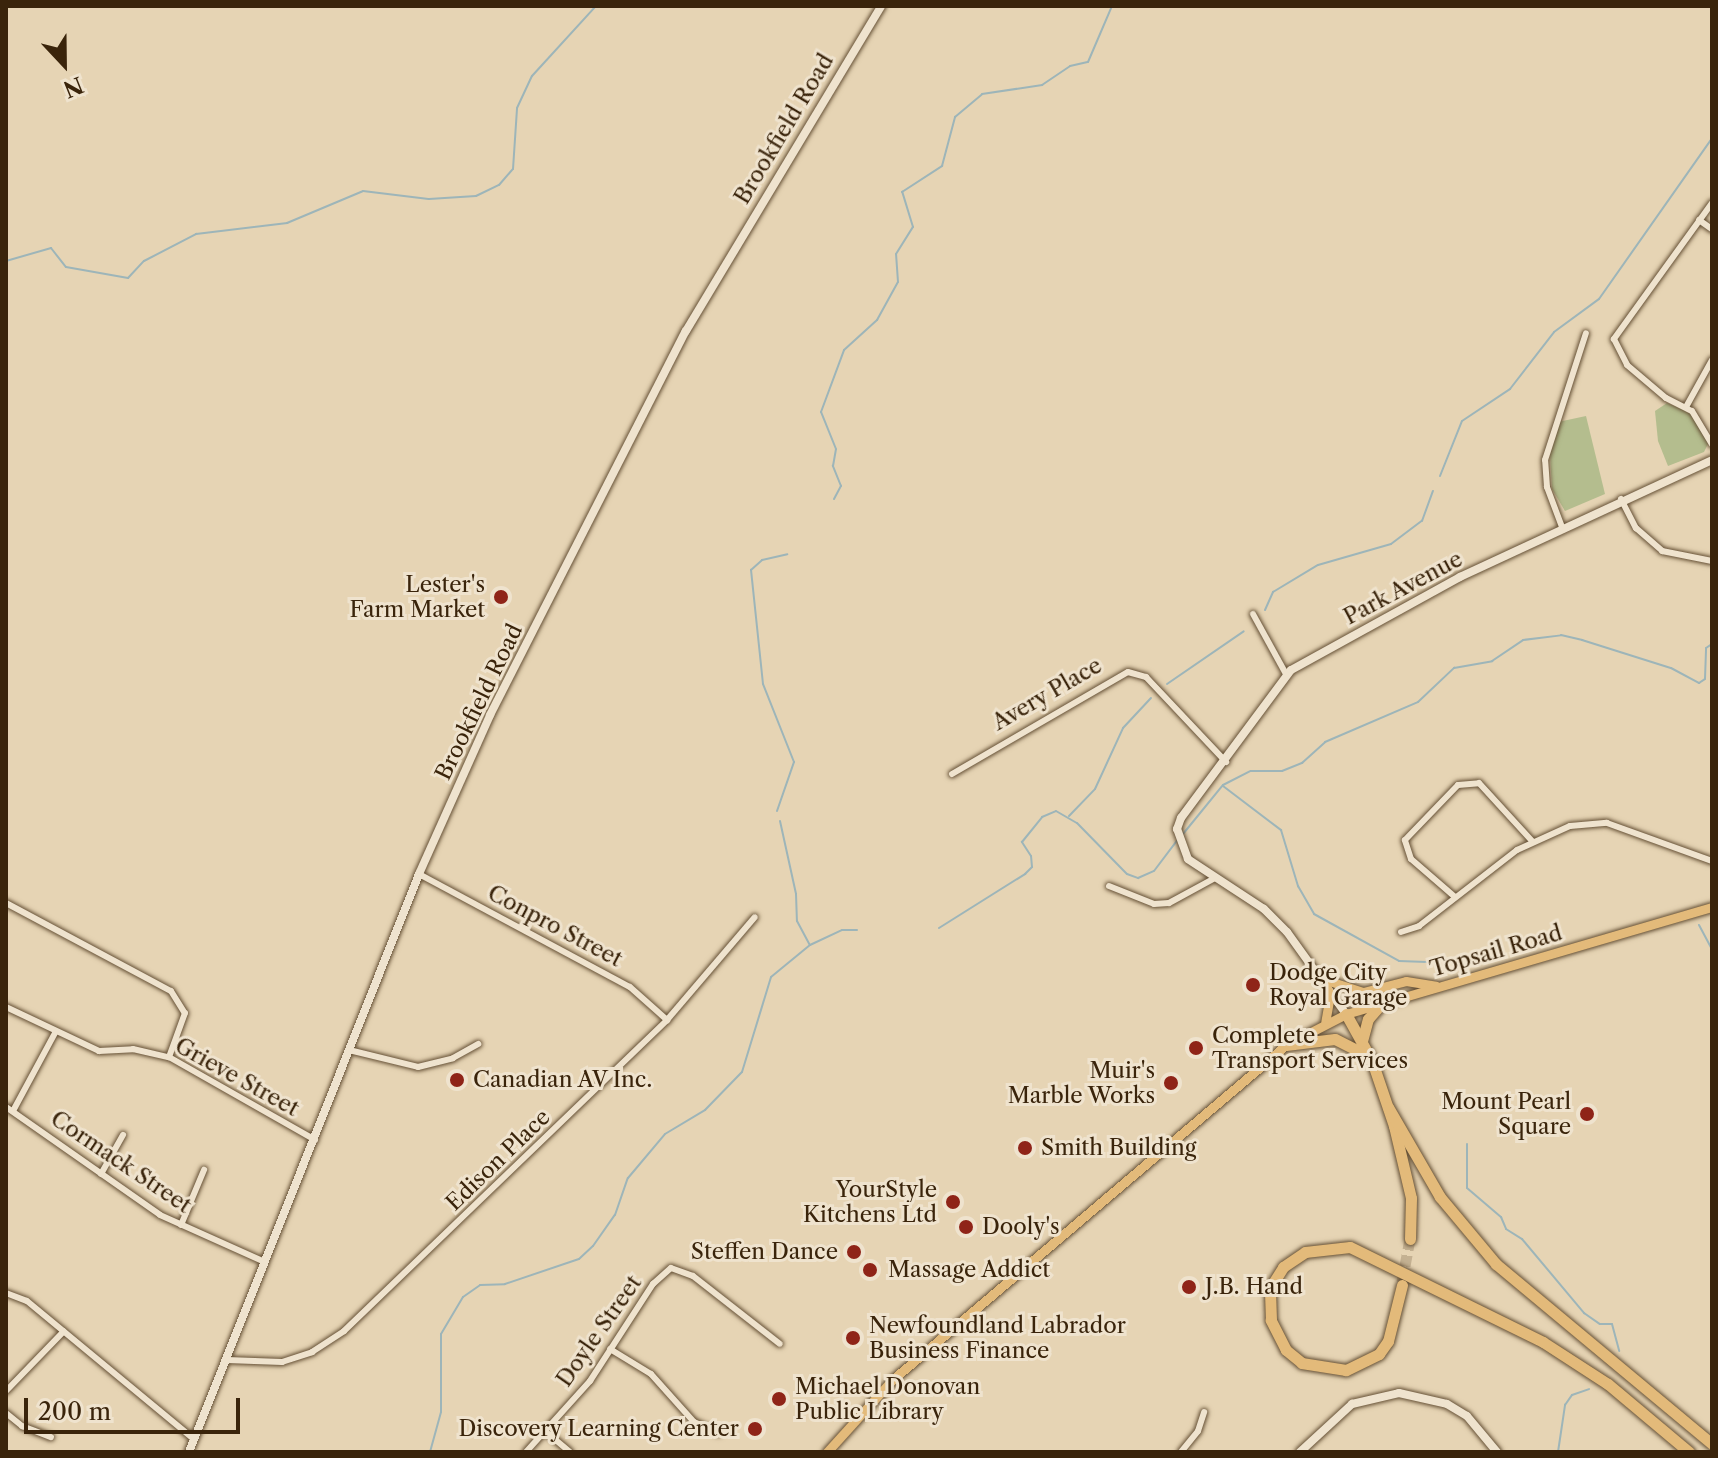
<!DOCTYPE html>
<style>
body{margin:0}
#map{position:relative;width:1718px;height:1458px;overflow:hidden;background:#e6d4b4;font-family:"Libre Caslon Text",serif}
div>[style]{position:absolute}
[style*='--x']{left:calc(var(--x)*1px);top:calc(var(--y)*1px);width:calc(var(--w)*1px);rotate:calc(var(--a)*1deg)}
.green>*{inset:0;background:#b4bd8e}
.stream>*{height:2px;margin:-1px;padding:0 1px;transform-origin:1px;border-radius:1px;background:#9db5b9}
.highway-tunnel>*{height:11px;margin-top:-5.5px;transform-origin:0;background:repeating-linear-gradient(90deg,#c4b192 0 11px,transparent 0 16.5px)}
.roads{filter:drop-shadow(0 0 2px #655035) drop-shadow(0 0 2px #655035)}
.street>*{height:6px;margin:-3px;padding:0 3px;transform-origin:3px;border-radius:3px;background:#efe3ce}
.secondary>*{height:8px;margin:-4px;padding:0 4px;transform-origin:4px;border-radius:4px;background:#efe3ce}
.primary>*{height:9px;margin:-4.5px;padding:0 4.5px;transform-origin:4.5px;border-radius:4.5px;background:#e3ba7a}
.highway>*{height:11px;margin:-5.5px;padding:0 5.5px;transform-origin:5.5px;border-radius:5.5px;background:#e3ba7a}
.dots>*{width:22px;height:22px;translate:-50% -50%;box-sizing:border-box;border:4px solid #efe3ce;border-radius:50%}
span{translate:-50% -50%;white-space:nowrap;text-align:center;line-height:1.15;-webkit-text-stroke:6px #efe3ce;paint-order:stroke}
.street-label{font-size:22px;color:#3a240b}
.poi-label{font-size:22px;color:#3a240b}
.right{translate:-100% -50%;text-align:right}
.left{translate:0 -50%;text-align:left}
.frame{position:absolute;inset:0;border:8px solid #3a240b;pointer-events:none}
.north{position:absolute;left:24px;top:24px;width:80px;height:80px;-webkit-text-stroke:6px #efe3ce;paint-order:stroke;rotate:158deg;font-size:22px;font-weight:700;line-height:32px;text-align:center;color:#3a240b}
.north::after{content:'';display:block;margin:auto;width:28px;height:36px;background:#3a240b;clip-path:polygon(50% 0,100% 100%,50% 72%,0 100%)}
.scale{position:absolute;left:24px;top:1398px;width:216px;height:36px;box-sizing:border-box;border:4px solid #3a240b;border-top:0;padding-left:10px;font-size:24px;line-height:28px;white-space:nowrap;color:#3a240b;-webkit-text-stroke:6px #efe3ce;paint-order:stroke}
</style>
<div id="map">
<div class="green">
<div style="clip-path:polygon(1667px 403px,1693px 414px,1708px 444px,1704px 452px,1668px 466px,1658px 441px,1655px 411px)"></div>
<div style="clip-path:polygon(1586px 416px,1605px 494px,1565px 511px,1552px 489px,1550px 455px,1558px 422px)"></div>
</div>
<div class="stream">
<div style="--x:6;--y:261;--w:47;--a:-16.1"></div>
<div style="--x:51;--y:248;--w:24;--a:52"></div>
<div style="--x:66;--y:267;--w:63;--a:10.1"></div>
<div style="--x:128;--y:278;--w:23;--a:-47"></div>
<div style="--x:144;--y:261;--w:59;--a:-27.4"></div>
<div style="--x:196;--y:234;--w:92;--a:-6.9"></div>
<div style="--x:287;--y:223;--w:82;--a:-22.8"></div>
<div style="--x:363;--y:191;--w:66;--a:6.9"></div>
<div style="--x:429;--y:199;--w:47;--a:-3.7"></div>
<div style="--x:476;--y:196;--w:25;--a:-26"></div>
<div style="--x:499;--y:185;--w:21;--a:-49"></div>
<div style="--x:513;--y:169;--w:61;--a:-86.2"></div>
<div style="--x:517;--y:108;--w:35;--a:-65"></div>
<div style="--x:532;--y:76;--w:95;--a:-47.6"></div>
<div style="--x:1440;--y:476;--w:59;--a:-68.2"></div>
<div style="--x:1462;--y:421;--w:58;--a:-33.7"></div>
<div style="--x:1510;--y:389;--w:72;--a:-52.3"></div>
<div style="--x:1554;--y:332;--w:56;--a:-36.3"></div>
<div style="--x:1599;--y:299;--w:197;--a:-54.9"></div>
<div style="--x:834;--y:499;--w:15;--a:-62"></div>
<div style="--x:841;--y:486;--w:22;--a:-112"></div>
<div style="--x:833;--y:466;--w:17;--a:-80"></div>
<div style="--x:836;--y:449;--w:40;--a:-112"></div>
<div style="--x:821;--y:412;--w:66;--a:-69.6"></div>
<div style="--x:844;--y:350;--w:45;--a:-42.3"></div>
<div style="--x:877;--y:320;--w:43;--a:-61.1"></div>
<div style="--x:898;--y:282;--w:28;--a:-94"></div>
<div style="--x:896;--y:254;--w:32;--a:-58"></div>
<div style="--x:913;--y:227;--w:37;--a:-107"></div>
<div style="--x:902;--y:192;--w:48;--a:-33"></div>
<div style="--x:942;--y:166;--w:51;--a:-75.1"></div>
<div style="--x:955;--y:117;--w:35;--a:-40"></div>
<div style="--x:982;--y:94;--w:61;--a:-8.5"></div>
<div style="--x:1042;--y:85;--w:34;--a:-34"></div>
<div style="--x:1070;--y:66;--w:18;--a:-13"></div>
<div style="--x:1088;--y:62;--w:61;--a:-66.8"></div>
<div style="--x:1265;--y:610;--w:20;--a:-66"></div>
<div style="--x:1273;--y:592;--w:52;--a:-31"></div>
<div style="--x:1318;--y:565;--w:76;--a:-16"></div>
<div style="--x:1391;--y:544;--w:39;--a:-37"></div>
<div style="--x:1422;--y:521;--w:32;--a:-70"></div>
<div style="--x:1167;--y:684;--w:93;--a:-34.5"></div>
<div style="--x:1223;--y:786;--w:73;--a:37.2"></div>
<div style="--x:1281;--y:830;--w:59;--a:73.1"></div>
<div style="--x:1298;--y:886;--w:32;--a:60"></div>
<div style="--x:1314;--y:914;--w:97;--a:28.9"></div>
<div style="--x:1399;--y:961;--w:35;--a:2"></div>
<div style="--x:777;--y:811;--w:52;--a:-70.9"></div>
<div style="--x:794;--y:762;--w:84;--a:-111.7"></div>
<div style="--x:763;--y:684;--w:115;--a:-96"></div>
<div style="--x:751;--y:570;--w:15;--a:-42"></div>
<div style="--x:762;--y:560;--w:26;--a:-13"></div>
<div style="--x:1069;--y:816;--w:37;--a:-46"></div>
<div style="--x:1095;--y:789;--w:67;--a:-65.3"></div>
<div style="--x:1123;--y:728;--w:41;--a:-47"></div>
<div style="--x:780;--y:821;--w:75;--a:77.6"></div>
<div style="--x:796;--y:894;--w:27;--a:88"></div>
<div style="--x:797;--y:921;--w:27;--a:62"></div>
<div style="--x:1183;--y:834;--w:63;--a:-50.8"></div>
<div style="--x:1223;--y:785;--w:31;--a:-27"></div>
<div style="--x:1251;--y:771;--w:31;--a:0"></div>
<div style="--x:1282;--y:771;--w:22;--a:-22"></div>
<div style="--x:1302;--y:763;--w:31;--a:-42"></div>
<div style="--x:1325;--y:742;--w:101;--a:-23.3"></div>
<div style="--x:1418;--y:702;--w:50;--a:-43.4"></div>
<div style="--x:1454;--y:668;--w:39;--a:-10"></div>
<div style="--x:1492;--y:661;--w:37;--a:-34"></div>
<div style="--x:1523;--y:640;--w:38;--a:-7"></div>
<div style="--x:1561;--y:635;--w:22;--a:13"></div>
<div style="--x:1582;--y:640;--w:93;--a:17.5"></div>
<div style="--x:1671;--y:668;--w:32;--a:28"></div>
<div style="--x:1699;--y:683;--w:7;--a:-34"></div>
<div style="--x:1705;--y:679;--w:31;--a:-88"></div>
<div style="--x:1706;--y:648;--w:7;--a:-34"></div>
<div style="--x:1699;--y:925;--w:27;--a:62"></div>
<div style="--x:939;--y:928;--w:102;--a:-32.1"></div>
<div style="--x:1025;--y:874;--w:10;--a:-45"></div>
<div style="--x:1032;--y:867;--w:11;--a:-95"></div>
<div style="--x:1031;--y:856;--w:17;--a:-123"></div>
<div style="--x:1022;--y:842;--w:32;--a:-51"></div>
<div style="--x:1042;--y:817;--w:15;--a:-23"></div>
<div style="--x:1056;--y:811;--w:24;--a:30"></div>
<div style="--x:1077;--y:823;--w:71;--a:45.6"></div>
<div style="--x:1127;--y:874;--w:12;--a:20"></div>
<div style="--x:1138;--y:878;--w:17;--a:-24"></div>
<div style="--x:1154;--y:871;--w:40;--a:-53"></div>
<div style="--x:1467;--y:1144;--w:44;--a:90"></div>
<div style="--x:1467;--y:1188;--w:45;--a:40.5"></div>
<div style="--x:1501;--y:1217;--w:13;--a:67"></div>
<div style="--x:1506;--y:1229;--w:19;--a:32"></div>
<div style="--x:1522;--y:1239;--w:97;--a:50"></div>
<div style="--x:1584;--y:1313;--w:19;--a:35"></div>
<div style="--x:1600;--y:1324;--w:12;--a:0"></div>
<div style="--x:1612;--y:1324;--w:28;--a:75"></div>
<div style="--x:430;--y:1452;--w:41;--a:-74.6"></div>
<div style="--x:441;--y:1412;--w:78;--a:-90"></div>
<div style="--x:441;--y:1334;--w:43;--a:-59.3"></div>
<div style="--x:463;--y:1297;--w:21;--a:-35"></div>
<div style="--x:480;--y:1285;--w:25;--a:-2"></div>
<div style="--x:505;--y:1284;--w:78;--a:-18.7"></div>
<div style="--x:579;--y:1259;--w:19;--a:-43"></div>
<div style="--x:593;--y:1246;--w:38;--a:-55"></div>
<div style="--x:615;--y:1215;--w:39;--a:-71"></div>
<div style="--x:628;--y:1178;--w:57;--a:-49.9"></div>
<div style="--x:665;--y:1134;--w:47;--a:-31"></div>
<div style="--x:705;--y:1110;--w:53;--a:-45.8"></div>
<div style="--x:742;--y:1072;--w:99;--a:-73"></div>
<div style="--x:771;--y:977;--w:50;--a:-39.4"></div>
<div style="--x:810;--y:945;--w:35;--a:-25"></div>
<div style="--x:842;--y:930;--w:15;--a:0"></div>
<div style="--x:1558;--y:1452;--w:48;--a:-81.5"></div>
<div style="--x:1565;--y:1405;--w:12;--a:-55"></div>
<div style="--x:1572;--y:1395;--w:18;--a:-19"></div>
</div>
<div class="highway-tunnel">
<div style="--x:1402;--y:1282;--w:44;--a:-79.5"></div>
</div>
<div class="roads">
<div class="street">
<div style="--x:1712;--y:203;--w:168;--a:125.8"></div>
<div style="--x:1614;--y:339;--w:29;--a:63"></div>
<div style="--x:1627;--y:365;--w:51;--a:40.2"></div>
<div style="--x:1666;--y:398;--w:29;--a:27"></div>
<div style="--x:1692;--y:411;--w:39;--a:59"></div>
<div style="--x:1699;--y:220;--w:16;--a:35"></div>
<div style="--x:1686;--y:407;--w:54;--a:-61"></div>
<div style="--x:1621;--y:499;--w:33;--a:63"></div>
<div style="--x:1636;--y:528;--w:35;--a:41"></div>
<div style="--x:1662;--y:551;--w:51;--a:11.3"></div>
<div style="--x:1562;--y:527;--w:43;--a:-110.6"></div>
<div style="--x:1547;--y:487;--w:27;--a:-94"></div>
<div style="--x:1545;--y:460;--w:133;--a:-72.1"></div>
<div style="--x:1253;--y:614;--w:68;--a:61.2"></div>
<div style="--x:952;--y:774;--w:203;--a:-30.1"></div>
<div style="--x:1128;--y:672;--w:19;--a:16"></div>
<div style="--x:1146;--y:677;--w:117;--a:46.7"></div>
<div style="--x:419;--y:874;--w:239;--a:28.2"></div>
<div style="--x:630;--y:987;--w:50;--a:41.7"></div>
<div style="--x:1109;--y:886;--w:48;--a:21.8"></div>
<div style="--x:1154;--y:904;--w:15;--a:-4"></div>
<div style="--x:1169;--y:903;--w:50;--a:-28.6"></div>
<div style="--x:1455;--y:897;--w:58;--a:-139.2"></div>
<div style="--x:1411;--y:859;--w:20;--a:-108"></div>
<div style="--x:1405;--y:840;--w:76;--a:-46.1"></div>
<div style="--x:1458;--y:785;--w:21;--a:-5"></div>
<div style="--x:1479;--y:783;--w:79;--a:47.6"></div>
<div style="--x:6;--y:903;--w:187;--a:28.1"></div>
<div style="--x:171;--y:991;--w:26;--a:58"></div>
<div style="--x:185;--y:1013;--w:47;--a:110"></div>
<div style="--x:1401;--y:932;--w:19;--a:-18"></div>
<div style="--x:1419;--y:926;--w:124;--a:-37.8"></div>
<div style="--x:1517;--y:850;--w:58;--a:-24.4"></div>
<div style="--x:1570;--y:826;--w:37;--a:-5"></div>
<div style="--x:1607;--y:823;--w:112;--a:19.9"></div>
<div style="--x:6;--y:1007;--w:103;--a:25.3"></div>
<div style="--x:99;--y:1051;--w:34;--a:-3"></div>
<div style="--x:133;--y:1049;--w:37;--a:13"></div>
<div style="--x:169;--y:1057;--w:168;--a:29.6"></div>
<div style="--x:349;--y:1050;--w:71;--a:13.8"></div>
<div style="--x:418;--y:1067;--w:36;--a:-14"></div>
<div style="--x:453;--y:1058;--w:29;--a:-29"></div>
<div style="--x:6;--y:1107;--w:188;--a:35"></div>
<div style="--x:160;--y:1215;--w:113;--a:24.1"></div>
<div style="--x:13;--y:1111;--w:89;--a:-61.7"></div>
<div style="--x:101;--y:1174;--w:45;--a:-60.6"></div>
<div style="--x:181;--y:1225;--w:60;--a:-67.3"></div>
<div style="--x:6;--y:1293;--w:22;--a:21"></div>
<div style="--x:27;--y:1301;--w:217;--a:39.6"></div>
<div style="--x:610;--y:1349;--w:48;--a:31.4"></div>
<div style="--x:651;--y:1374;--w:64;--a:48.1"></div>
<div style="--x:694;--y:1422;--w:27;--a:24"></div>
<div style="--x:227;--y:1360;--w:55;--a:2.1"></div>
<div style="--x:282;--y:1362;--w:32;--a:-18"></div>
<div style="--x:312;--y:1352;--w:38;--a:-33"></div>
<div style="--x:344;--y:1331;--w:448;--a:-43.9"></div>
<div style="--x:667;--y:1020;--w:135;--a:-49.5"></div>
<div style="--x:6;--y:1391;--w:83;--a:-46"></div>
<div style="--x:6;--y:1413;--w:21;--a:39"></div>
<div style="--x:22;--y:1426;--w:31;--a:21"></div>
<div style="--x:545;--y:1431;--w:33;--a:40"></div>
<div style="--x:526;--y:1452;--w:96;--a:-48"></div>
<div style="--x:590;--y:1381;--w:116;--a:-57"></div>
<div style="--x:653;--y:1284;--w:24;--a:-42"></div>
<div style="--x:671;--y:1268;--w:23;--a:20"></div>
<div style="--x:693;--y:1276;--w:110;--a:38"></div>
<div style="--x:1181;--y:1452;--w:27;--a:-51"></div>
<div style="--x:1198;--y:1431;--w:20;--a:-72"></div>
</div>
<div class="secondary">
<div style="--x:1346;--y:1014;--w:101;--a:-125.7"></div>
<div style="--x:1287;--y:932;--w:33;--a:-135"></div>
<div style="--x:1264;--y:909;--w:91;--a:-146.7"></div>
<div style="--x:1188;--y:859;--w:32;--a:-110"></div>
<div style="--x:1177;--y:829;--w:12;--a:-70"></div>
<div style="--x:1181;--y:818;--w:184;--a:-53.4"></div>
<div style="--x:1291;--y:670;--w:193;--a:-28.8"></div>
<div style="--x:1460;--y:577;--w:278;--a:-24.9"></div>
<div style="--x:189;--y:1452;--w:622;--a:-68.3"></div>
<div style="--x:419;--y:874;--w:174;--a:-65.9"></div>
<div style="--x:490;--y:715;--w:431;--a:-63"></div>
<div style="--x:686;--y:331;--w:379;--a:-59"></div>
<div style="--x:1300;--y:1452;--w:71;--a:-42.7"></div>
<div style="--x:1352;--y:1404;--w:48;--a:-13.2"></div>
<div style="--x:1399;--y:1393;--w:49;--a:12.9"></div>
<div style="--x:1447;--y:1404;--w:23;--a:31"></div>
<div style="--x:1467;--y:1416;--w:47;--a:50.2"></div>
</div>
<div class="primary">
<div style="--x:1323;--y:979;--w:42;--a:18"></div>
<div style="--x:1363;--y:992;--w:44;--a:-14.3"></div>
<div style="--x:1406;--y:981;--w:30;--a:9"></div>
<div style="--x:1323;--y:979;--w:17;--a:66"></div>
<div style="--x:1330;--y:995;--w:27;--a:100"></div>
<div style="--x:827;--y:1452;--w:97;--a:-47.9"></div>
<div style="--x:892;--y:1380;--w:517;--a:-40.37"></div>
<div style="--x:1286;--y:1045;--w:68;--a:-27.3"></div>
<div style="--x:1346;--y:1014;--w:381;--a:-16.3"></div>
</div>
<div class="highway">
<div style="--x:1346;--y:1014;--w:54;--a:61"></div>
<div style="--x:1372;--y:1061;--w:69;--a:71.3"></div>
<div style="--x:1394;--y:1126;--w:74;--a:76.7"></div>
<div style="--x:1411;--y:1198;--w:41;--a:91.4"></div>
<div style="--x:1362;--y:1041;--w:23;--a:-75"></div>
<div style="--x:1368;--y:1019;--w:20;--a:-49"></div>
<div style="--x:1286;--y:1045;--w:49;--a:-7"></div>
<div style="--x:1335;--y:1039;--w:35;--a:27"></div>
<div style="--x:1388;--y:1107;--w:104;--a:60"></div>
<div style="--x:1440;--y:1197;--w:87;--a:50.1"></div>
<div style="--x:1496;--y:1264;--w:281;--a:39.8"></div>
<div style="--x:1402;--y:1285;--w:58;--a:104"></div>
<div style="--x:1388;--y:1341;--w:16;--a:125"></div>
<div style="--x:1379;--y:1354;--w:37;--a:154"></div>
<div style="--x:1346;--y:1370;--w:45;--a:-171"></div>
<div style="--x:1302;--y:1363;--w:21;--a:-141"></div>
<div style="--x:1286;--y:1350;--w:34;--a:-117"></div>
<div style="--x:1271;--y:1320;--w:32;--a:-92"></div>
<div style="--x:1270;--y:1288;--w:25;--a:-58"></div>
<div style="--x:1283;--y:1267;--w:27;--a:-34"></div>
<div style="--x:1305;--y:1252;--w:45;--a:-6.3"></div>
<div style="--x:1350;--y:1247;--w:215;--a:26.2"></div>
<div style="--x:1543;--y:1342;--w:77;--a:32.9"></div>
<div style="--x:1608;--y:1384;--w:106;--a:40"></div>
</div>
</div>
<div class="dots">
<div style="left:501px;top:597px;background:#8f2418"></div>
<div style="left:1253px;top:985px;background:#8f2418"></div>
<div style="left:1196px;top:1048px;background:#8f2418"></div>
<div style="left:457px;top:1080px;background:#8f2418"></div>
<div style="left:1171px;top:1083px;background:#8f2418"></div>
<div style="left:1587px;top:1114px;background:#8f2418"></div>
<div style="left:1025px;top:1148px;background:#8f2418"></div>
<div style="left:953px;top:1202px;background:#8f2418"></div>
<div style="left:966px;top:1227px;background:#8f2418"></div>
<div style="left:854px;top:1252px;background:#8f2418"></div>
<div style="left:870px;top:1270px;background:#8f2418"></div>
<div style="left:1189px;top:1287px;background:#8f2418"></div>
<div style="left:853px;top:1338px;background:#8f2418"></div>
<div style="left:779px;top:1399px;background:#8f2418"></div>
<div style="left:755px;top:1429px;background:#8f2418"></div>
</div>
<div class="street-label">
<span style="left:784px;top:129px;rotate:-59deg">Brookfield Road</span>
<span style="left:1403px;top:588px;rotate:-28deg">Park Avenue</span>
<span style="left:1047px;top:694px;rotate:-30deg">Avery Place</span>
<span style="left:479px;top:702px;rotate:-64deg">Brookfield Road</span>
<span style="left:555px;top:926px;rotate:28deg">Conpro Street</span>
<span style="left:1496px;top:951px;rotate:-16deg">Topsail Road</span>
<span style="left:237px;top:1077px;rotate:29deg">Grieve Street</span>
<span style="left:498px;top:1160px;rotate:-44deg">Edison Place</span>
<span style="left:121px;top:1162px;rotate:34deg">Cormack Street</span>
<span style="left:599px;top:1331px;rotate:-55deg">Doyle Street</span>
</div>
<div class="poi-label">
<span class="right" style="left:485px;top:597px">Lester's<br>Farm Market</span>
<span class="left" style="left:1269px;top:985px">Dodge City<br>Royal Garage</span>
<span class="left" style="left:1212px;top:1048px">Complete<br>Transport Services</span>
<span class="right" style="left:1155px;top:1083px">Muir's<br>Marble Works</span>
<span class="left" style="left:473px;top:1080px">Canadian AV Inc.</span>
<span class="right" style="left:1571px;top:1114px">Mount Pearl<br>Square</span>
<span class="left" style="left:1041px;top:1148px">Smith Building</span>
<span class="right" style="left:937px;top:1202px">YourStyle<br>Kitchens Ltd</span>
<span class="left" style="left:982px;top:1227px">Dooly's</span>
<span class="right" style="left:838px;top:1252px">Steffen Dance</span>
<span class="left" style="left:888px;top:1270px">Massage Addict</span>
<span class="left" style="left:1205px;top:1287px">J.B. Hand</span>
<span class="left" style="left:869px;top:1338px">Newfoundland Labrador<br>Business Finance</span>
<span class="left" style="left:795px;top:1399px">Michael Donovan<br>Public Library</span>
<span class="right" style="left:739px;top:1429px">Discovery Learning Center</span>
</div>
<div class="frame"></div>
<div class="north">N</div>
<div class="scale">200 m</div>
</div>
